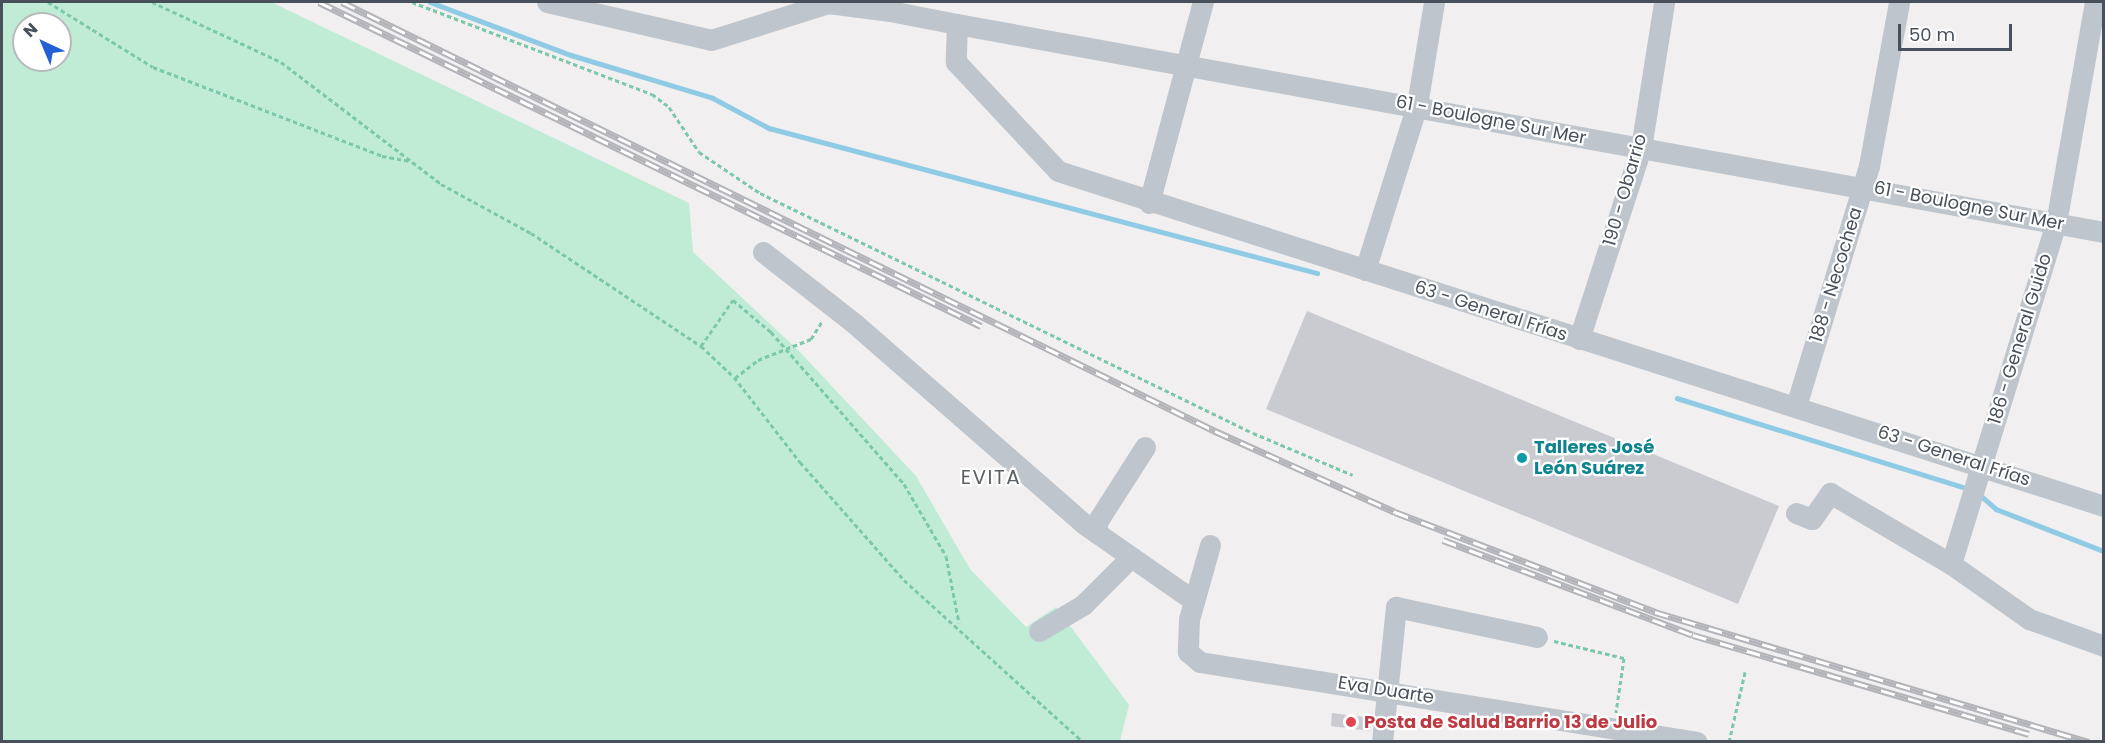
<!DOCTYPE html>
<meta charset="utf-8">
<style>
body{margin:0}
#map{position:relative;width:2105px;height:743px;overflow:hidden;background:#f1efef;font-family:Poppins,sans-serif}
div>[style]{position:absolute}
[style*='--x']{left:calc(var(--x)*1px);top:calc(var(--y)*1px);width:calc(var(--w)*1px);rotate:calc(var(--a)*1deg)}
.green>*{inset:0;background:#c0ecd6}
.stream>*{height:4.5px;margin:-2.25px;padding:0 2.25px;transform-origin:2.25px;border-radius:2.25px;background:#90cbe6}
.building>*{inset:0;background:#c9cbd1}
.path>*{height:3px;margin-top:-1.5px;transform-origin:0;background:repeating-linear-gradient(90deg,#7bc8aa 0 4.5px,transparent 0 7.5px)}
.minor>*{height:21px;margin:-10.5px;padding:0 10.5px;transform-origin:10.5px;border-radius:10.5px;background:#bec5cd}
.rail>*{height:7px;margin-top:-3.5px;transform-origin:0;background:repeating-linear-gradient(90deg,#fff 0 14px,#b2b4b9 0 28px);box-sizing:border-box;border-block:2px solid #b2b4b9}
.dots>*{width:16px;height:16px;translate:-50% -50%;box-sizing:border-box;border:3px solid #fff;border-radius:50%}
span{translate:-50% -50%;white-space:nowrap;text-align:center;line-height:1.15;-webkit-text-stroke:4.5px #fff;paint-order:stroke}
.street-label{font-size:18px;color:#48505b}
.culture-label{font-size:18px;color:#0d838f;font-weight:700}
.left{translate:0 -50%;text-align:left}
.health-label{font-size:18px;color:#be3a42;font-weight:700}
.neighbourhood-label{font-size:20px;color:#5c5f63;letter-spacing:1.5px}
.frame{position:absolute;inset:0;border:3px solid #48505b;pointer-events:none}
.north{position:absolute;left:12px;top:12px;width:60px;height:60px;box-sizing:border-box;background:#fff;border:2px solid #b6b9bd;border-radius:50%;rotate:316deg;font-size:16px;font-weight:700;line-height:24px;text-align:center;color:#48505b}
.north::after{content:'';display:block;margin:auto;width:21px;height:27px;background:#255fd6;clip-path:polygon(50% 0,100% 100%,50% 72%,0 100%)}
.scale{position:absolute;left:1898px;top:24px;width:114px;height:27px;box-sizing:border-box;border:3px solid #48505b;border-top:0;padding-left:8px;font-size:18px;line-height:21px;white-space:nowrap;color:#48505b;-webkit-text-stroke:4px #fff;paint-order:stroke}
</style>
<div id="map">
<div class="green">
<div style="clip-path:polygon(evenodd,2px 2px,271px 2px,689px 203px,693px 252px,798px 350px,916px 476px,970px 569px,1026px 627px,1056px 607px,1129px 705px,1120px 741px,2px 741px,2px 2px,24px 24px,60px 24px,60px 60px,24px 60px,24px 24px)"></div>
</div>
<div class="stream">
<div style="--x:430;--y:2;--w:151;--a:20.6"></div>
<div style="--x:571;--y:55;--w:148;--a:16.8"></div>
<div style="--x:713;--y:98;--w:64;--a:28.2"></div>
<div style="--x:769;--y:128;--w:567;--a:14.82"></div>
<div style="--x:1677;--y:398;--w:306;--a:17.3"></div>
<div style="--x:1979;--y:494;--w:23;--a:41"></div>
<div style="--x:1996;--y:509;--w:116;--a:21.3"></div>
</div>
<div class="building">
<div style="clip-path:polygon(1307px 311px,1779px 506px,1738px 604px,1266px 409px)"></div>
<div style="clip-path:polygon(1332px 713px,1372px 718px,1370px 731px,1331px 726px)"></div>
</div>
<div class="path">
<div style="--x:48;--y:2;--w:123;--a:31.8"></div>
<div style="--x:153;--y:67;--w:246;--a:21.2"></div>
<div style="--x:382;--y:156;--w:27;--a:10"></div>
<div style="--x:152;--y:2;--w:142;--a:24.9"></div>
<div style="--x:281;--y:62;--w:201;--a:37.3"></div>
<div style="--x:441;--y:184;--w:102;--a:28.6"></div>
<div style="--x:531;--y:233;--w:204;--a:33.6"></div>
<div style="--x:701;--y:346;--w:45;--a:43.2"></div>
<div style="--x:734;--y:377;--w:108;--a:52.2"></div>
<div style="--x:800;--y:462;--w:157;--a:48.6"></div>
<div style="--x:904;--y:580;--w:241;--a:42.1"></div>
<div style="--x:412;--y:2;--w:257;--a:21"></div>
<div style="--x:652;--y:94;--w:21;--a:37"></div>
<div style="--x:669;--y:107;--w:54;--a:56.3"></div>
<div style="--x:699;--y:152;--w:73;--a:33.9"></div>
<div style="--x:760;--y:193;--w:548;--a:25.96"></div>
<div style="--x:1253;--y:433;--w:108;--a:22.8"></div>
<div style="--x:701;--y:346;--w:56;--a:-55.2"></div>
<div style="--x:733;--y:300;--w:50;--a:40.1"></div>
<div style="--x:771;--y:332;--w:202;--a:48.8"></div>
<div style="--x:904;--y:484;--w:83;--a:59.7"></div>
<div style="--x:946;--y:556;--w:68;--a:79"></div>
<div style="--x:735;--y:378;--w:29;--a:-38"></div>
<div style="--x:758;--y:360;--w:57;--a:-21.6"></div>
<div style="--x:811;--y:339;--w:22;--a:-58"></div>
<div style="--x:1554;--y:641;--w:72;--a:13.7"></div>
<div style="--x:1624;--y:658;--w:55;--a:98.4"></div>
<div style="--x:1729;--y:742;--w:72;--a:-77.1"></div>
</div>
<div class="minor">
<div style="--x:547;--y:2;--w:168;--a:13"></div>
<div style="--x:711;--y:40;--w:123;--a:-17.5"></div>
<div style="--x:828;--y:3;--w:63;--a:7.4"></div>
<div style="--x:883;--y:2;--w:11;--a:52"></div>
<div style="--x:890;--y:11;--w:68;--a:11"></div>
<div style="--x:957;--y:24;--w:1166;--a:10.28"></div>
<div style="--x:957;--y:24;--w:38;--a:92"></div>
<div style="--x:956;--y:62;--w:149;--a:46.9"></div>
<div style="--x:1058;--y:171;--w:1098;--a:17.76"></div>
<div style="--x:1149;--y:203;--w:208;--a:-75"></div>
<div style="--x:763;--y:252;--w:117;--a:38"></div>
<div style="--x:855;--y:324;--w:304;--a:41.1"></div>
<div style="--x:1084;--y:524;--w:133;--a:34.9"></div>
<div style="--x:1365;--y:270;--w:173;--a:-72.5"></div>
<div style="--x:1417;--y:105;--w:104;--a:-80.6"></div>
<div style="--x:1579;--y:339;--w:201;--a:-72"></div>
<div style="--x:1641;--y:148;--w:148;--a:-81"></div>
<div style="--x:1796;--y:406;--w:251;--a:-73.1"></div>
<div style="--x:1869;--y:166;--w:167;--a:-79.6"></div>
<div style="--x:1796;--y:513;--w:17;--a:21"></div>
<div style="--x:1812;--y:519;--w:32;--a:-55"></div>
<div style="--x:1830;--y:493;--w:140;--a:30.4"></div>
<div style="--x:1951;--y:564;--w:95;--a:35.2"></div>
<div style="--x:2029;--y:619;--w:80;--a:19.8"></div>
<div style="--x:1097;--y:533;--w:11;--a:-90"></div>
<div style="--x:1097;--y:522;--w:89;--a:-57.4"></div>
<div style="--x:1210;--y:545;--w:77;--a:105.8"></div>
<div style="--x:1189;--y:619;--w:33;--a:92"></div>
<div style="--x:1188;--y:652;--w:16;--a:40"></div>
<div style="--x:1200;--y:662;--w:503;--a:9.14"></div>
<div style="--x:1951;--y:564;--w:357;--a:-72.9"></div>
<div style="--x:2056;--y:223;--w:224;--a:-80"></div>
<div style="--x:1039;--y:631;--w:51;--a:-30.6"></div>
<div style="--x:1083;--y:605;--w:68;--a:-45"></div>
<div style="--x:1382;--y:742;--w:136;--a:-84.1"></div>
<div style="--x:1396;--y:607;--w:144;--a:12"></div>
</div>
<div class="rail">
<div style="--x:319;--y:2;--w:737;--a:26.08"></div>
<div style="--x:342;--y:2;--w:973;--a:26.17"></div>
<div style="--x:1215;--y:431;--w:197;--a:24.2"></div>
<div style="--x:1395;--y:512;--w:279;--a:21"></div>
<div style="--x:1655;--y:612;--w:453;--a:16.7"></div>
<div style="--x:1443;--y:540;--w:267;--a:20.8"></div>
<div style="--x:1693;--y:635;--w:350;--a:16.4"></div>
</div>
<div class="dots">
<div style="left:1522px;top:458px;background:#0f9aa8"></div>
<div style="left:1351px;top:722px;background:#e0444e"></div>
</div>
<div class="street-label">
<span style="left:1491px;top:120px;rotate:11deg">61 - Boulogne Sur Mer</span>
<span style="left:1625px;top:190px;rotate:-74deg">190 - Obarrio</span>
<span style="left:1969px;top:206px;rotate:11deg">61 - Boulogne Sur Mer</span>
<span style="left:1836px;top:275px;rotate:-73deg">188 - Necochea</span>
<span style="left:1491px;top:311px;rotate:18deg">63 - General Frías</span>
<span style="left:2020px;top:339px;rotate:-73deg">186 - General Guido</span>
<span style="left:1954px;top:456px;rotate:18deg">63 - General Frías</span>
<span style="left:1386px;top:690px;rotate:9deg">Eva Duarte</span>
</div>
<div class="culture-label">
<span class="left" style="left:1534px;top:458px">Talleres José<br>León Suárez</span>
</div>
<div class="health-label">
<span class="left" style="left:1364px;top:722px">Posta de Salud Barrio 13 de Julio</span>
</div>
<div class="neighbourhood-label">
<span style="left:991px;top:477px">EVITA</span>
</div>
<div class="frame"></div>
<div class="north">N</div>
<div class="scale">50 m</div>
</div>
